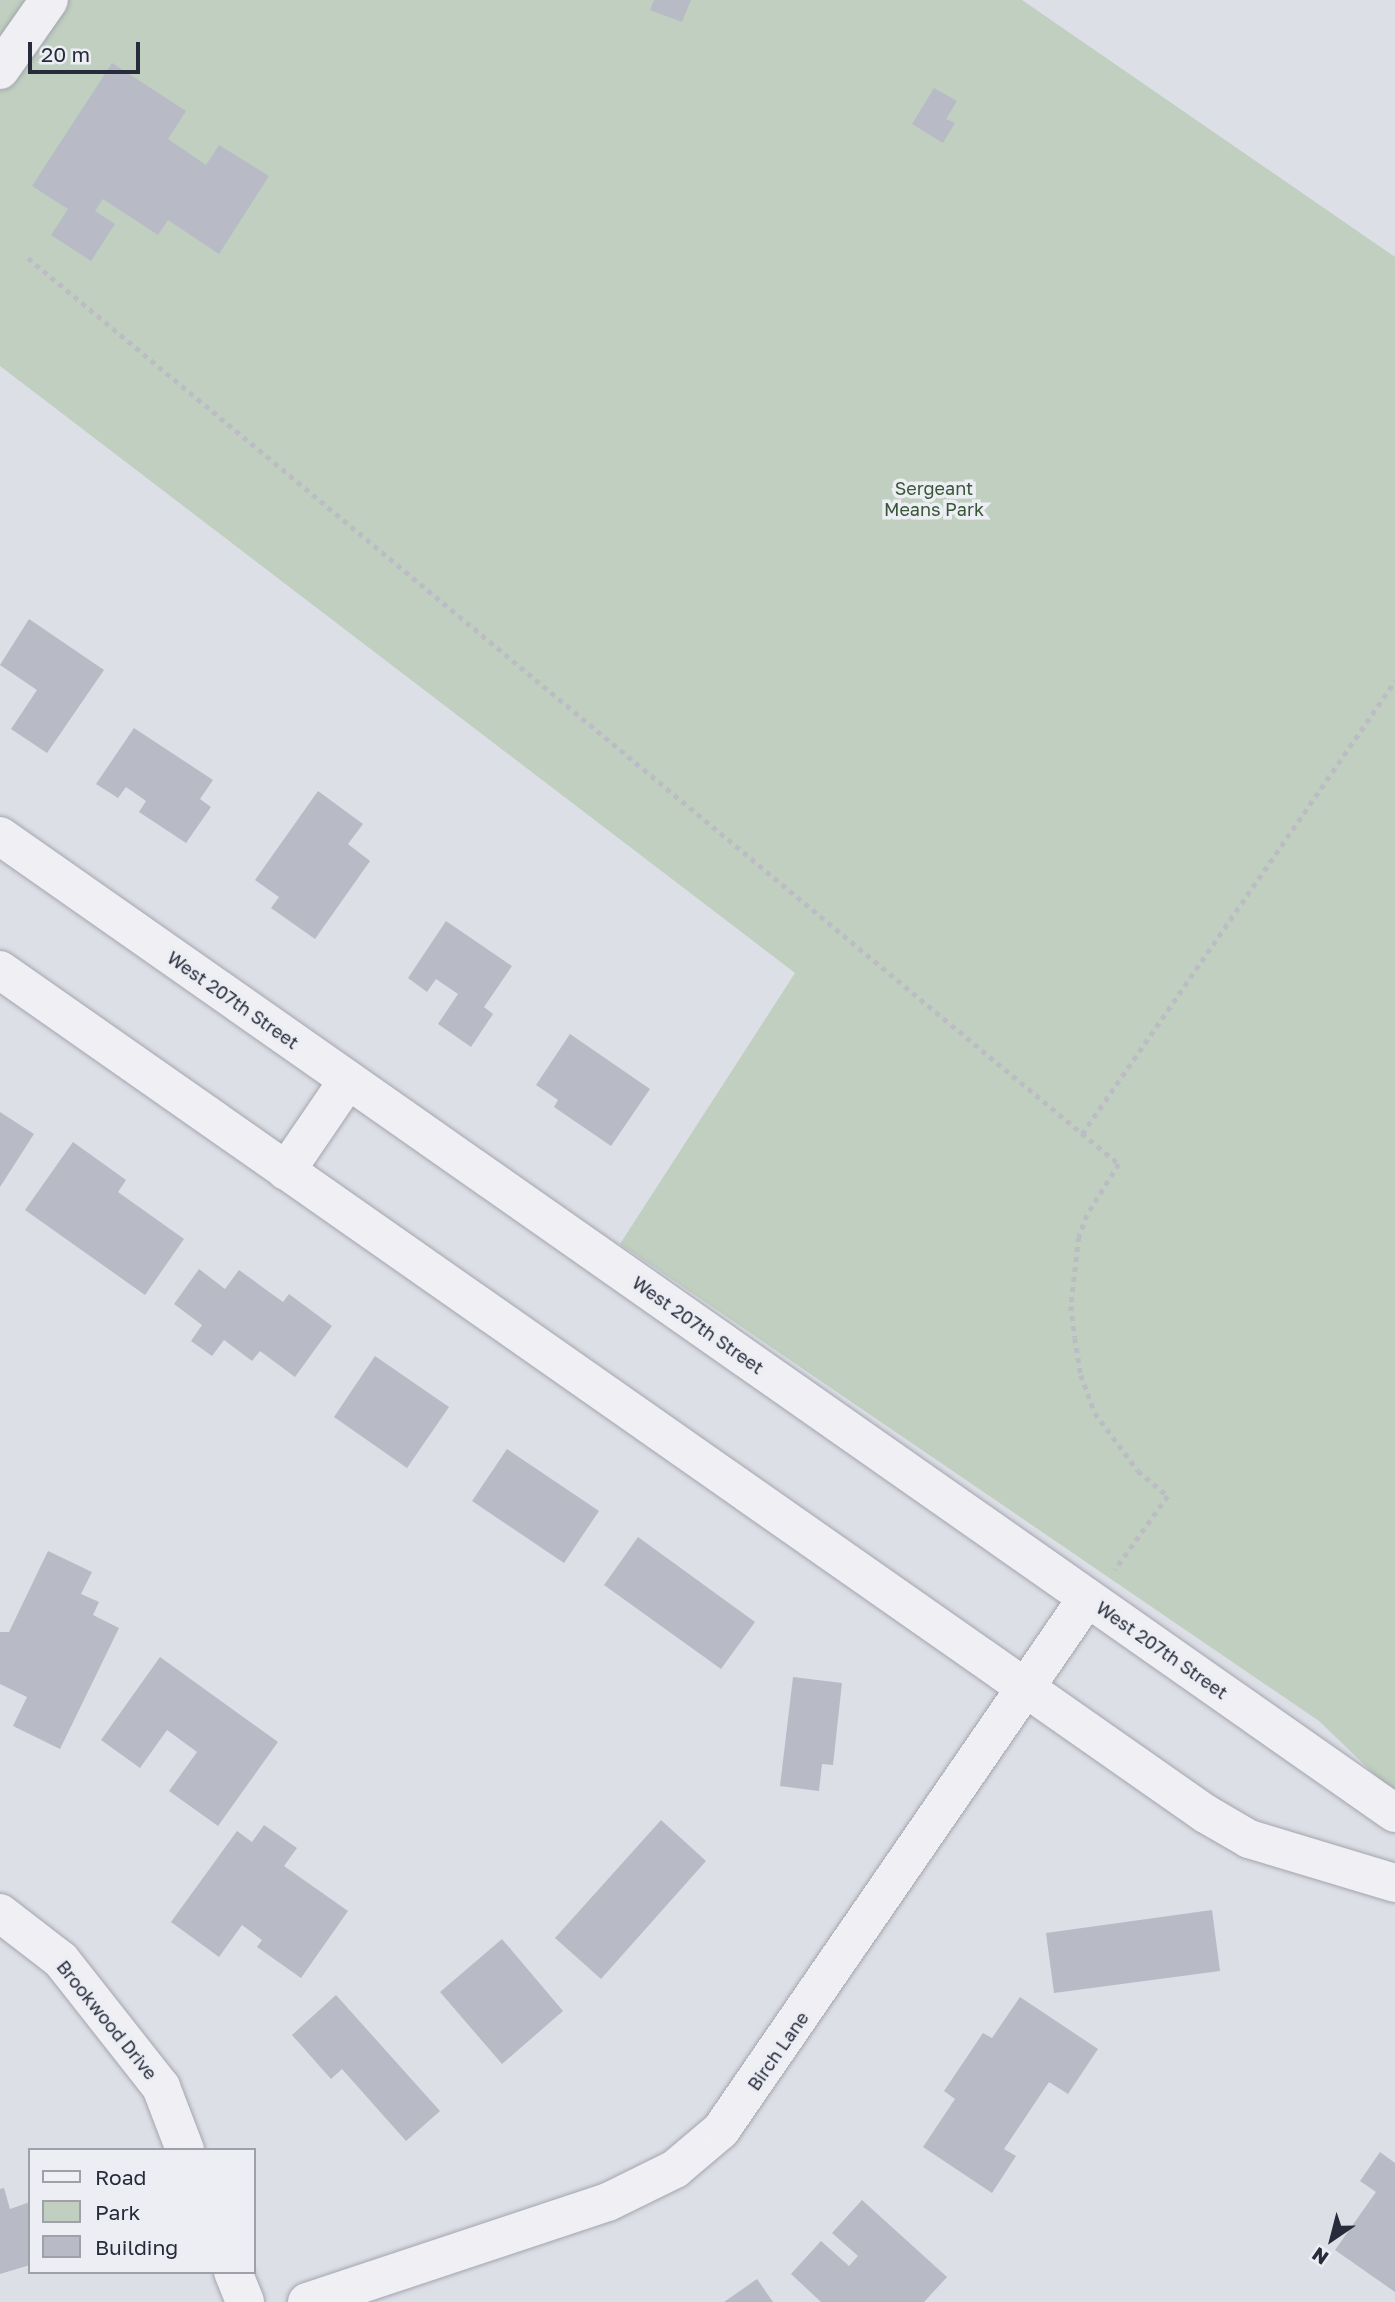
<!DOCTYPE html>
<style>
body{margin:0}
#map{position:relative;width:1395px;height:2302px;overflow:hidden;background:#dddfe6;font-family:"Golos Text",sans-serif}
div>[style]{position:absolute}
[style*='--x']{left:calc(var(--x)*1px);top:calc(var(--y)*1px);width:calc(var(--w)*1px);rotate:calc(var(--a)*1deg)}
.green>*{inset:0;background:#c0cfbf}
.building>*{inset:0;background:#b8bac5}
.path>*{height:4.5px;margin-top:-2.25px;transform-origin:0;background:repeating-linear-gradient(90deg,#bcbdc4 0 5px,transparent 0 10px)}
.roads{filter:drop-shadow(0 0 2px #a3a5af) drop-shadow(0 0 2px #a3a5af)}
.minor>*{height:38px;margin:-19px;padding:0 19px;transform-origin:19px;border-radius:19px;background:#f0f0f4}
span{translate:-50% -50%;white-space:nowrap;text-align:center;line-height:1.15;-webkit-text-stroke:7px #eceef4;paint-order:stroke}
.park-label{font-size:18px;color:#375537}
.street-label{font-size:18px;color:#282b3b}
.legend{position:absolute;left:28px;top:2148px;width:228px;height:126px;box-sizing:border-box;background:#eceef4;border:2px solid #9ea0aa;margin:0;padding:9px 12px;list-style:none;font-size:21px;color:#282b3b}
.legend li{display:flex;align-items:center;gap:14px;height:35px}
.legend b{width:35px;border:2px solid #9ea0aa}
.north{position:absolute;left:1297px;top:2204px;width:70px;height:70px;-webkit-text-stroke:5px #eceef4;paint-order:stroke;rotate:215deg;font-size:19px;font-weight:700;line-height:28px;text-align:center;color:#282b3b}
.north::after{content:'';display:block;margin:auto;width:24px;height:32px;background:#282b3b;clip-path:polygon(50% 0,100% 100%,50% 72%,0 100%)}
.scale{position:absolute;left:28px;top:42px;width:112px;height:32px;box-sizing:border-box;border:4px solid #282b3b;border-top:0;padding-left:9px;font-size:21px;line-height:24px;white-space:nowrap;color:#282b3b;-webkit-text-stroke:5px #eceef4;paint-order:stroke}
</style>
<div id="map">
<div class="green">
<div style="clip-path:polygon(0 0,1022px 0,1395px 257px,1395px 1794px,1319px 1721px,620px 1244px,795px 973px,0 366px)"></div>
</div>
<div class="building">
<div style="clip-path:polygon(654px 0,691px 0,682px 22px,650px 10px)"></div>
<div style="clip-path:polygon(112px 63px,186px 111px,168px 139px,206px 165px,219px 145px,269px 176px,219px 254px,168px 220px,158px 235px,103px 199px,95px 211px,115px 224px,91px 261px,51px 235px,68px 209px,32px 186px)"></div>
<div style="clip-path:polygon(934px 88px,957px 101px,946px 119px,955px 123px,943px 143px,912px 124px)"></div>
<div style="clip-path:polygon(29px 619px,104px 670px,47px 753px,11px 729px,37px 690px,0 665px)"></div>
<div style="clip-path:polygon(134px 728px,213px 780px,200px 799px,211px 807px,186px 843px,139px 812px,146px 801px,126px 787px,118px 798px,96px 784px)"></div>
<div style="clip-path:polygon(318px 791px,363px 824px,348px 844px,370px 861px,315px 939px,271px 908px,279px 897px,255px 880px)"></div>
<div style="clip-path:polygon(446px 921px,512px 966px,484px 1007px,493px 1014px,471px 1047px,438px 1024px,458px 994px,436px 979px,427px 992px,408px 978px)"></div>
<div style="clip-path:polygon(570px 1034px,650px 1089px,611px 1146px,554px 1107px,558px 1100px,536px 1085px)"></div>
<div style="clip-path:polygon(0 1112px,34px 1134px,0 1187px)"></div>
<div style="clip-path:polygon(73px 1142px,126px 1180px,118px 1192px,184px 1239px,145px 1295px,25px 1210px)"></div>
<div style="clip-path:polygon(199px 1269px,225px 1289px,239px 1270px,283px 1302px,289px 1294px,332px 1326px,295px 1377px,260px 1351px,252px 1361px,224px 1340px,212px 1356px,191px 1341px,202px 1325px,174px 1304px)"></div>
<div style="clip-path:polygon(375px 1356px,449px 1407px,407px 1468px,334px 1417px)"></div>
<div style="clip-path:polygon(507px 1449px,599px 1511px,564px 1563px,472px 1501px)"></div>
<div style="clip-path:polygon(638px 1537px,755px 1622px,721px 1669px,604px 1585px)"></div>
<div style="clip-path:polygon(48px 1551px,92px 1572px,81px 1594px,99px 1602px,93px 1615px,119px 1628px,60px 1749px,13px 1726px,27px 1697px,0 1684px,0 1632px,9px 1632px)"></div>
<div style="clip-path:polygon(160px 1657px,278px 1742px,218px 1826px,169px 1791px,197px 1752px,167px 1730px,140px 1768px,101px 1740px)"></div>
<div style="clip-path:polygon(793px 1677px,842px 1683px,833px 1765px,822px 1764px,819px 1791px,780px 1786px)"></div>
<div style="clip-path:polygon(661px 1820px,706px 1861px,601px 1979px,555px 1938px)"></div>
<div style="clip-path:polygon(264px 1825px,297px 1848px,284px 1866px,348px 1911px,301px 1978px,257px 1947px,262px 1940px,242px 1925px,219px 1957px,171px 1922px,237px 1831px,252px 1842px)"></div>
<div style="clip-path:polygon(1212px 1910px,1220px 1971px,1054px 1993px,1046px 1933px)"></div>
<div style="clip-path:polygon(502px 1939px,563px 2011px,502px 2064px,440px 1992px)"></div>
<div style="clip-path:polygon(336px 1995px,440px 2111px,406px 2141px,342px 2069px,331px 2079px,292px 2035px)"></div>
<div style="clip-path:polygon(1020px 1997px,1098px 2049px,1068px 2094px,1049px 2082px,1004px 2149px,1016px 2156px,992px 2193px,923px 2147px,955px 2099px,944px 2091px,983px 2033px,992px 2038px)"></div>
<div style="clip-path:polygon(1380px 2152px,1395px 2163px,1395px 2292px,1335px 2250px,1376px 2192px,1360px 2181px)"></div>
<div style="clip-path:polygon(4px 2188px,10px 2209px,30px 2202px,30px 2265px,0 2274px,0 2189px)"></div>
<div style="clip-path:polygon(862px 2200px,947px 2277px,924px 2302px,821px 2302px,791px 2274px,821px 2241px,849px 2266px,858px 2256px,832px 2233px)"></div>
<div style="clip-path:polygon(757px 2279px,773px 2302px,724px 2302px)"></div>
</div>
<div class="path">
<div style="--x:28;--y:258;--w:1418;--a:39.71"></div>
<div style="--x:1119;--y:1164;--w:60;--a:122.1"></div>
<div style="--x:1087;--y:1215;--w:23;--a:110"></div>
<div style="--x:1079;--y:1237;--w:69;--a:96.6"></div>
<div style="--x:1071;--y:1306;--w:32;--a:83"></div>
<div style="--x:1075;--y:1338;--w:37;--a:81"></div>
<div style="--x:1081;--y:1375;--w:40;--a:69.8"></div>
<div style="--x:1095;--y:1413;--w:72;--a:53.4"></div>
<div style="--x:1138;--y:1471;--w:39;--a:40"></div>
<div style="--x:1168;--y:1496;--w:91;--a:125.6"></div>
<div style="--x:1082;--y:1134;--w:551;--a:-55.36"></div>
</div>
<div class="roads">
<div class="minor">
<div style="--x:0;--y:70;--w:85;--a:-55"></div>
<div style="--x:0;--y:836;--w:1703;--a:35.01"></div>
<div style="--x:0;--y:970;--w:1472;--a:34.99"></div>
<div style="--x:1206;--y:1814;--w:50;--a:30.2"></div>
<div style="--x:1249;--y:1839;--w:152;--a:16.8"></div>
<div style="--x:286;--y:1171;--w:110;--a:-55.7"></div>
<div style="--x:0;--y:1913;--w:77;--a:37.6"></div>
<div style="--x:61;--y:1960;--w:162;--a:51.8"></div>
<div style="--x:161;--y:2087;--w:67;--a:69.1"></div>
<div style="--x:233;--y:2272;--w:32;--a:68"></div>
<div style="--x:307;--y:2302;--w:317;--a:-18.4"></div>
<div style="--x:608;--y:2202;--w:75;--a:-26.2"></div>
<div style="--x:675;--y:2169;--w:60;--a:-40.3"></div>
<div style="--x:721;--y:2130;--w:646;--a:-55.47"></div>
</div>
</div>
<div class="park-label">
<span style="left:934px;top:499px">Sergeant<br>Means Park</span>
</div>
<div class="street-label">
<span style="left:233px;top:1000px;rotate:35deg">West 207th Street</span>
<span style="left:698px;top:1325px;rotate:35deg">West 207th Street</span>
<span style="left:1162px;top:1650px;rotate:35deg">West 207th Street</span>
<span style="left:107px;top:2020px;rotate:51deg">Brookwood Drive</span>
<span style="left:778px;top:2051px;rotate:-55deg">Birch Lane</span>
</div>
<ul class="legend">
<li><b style="height:9px;background:#f0f0f4"></b>Road</li>
<li><b style="height:19px;background:#c0cfbf"></b>Park</li>
<li><b style="height:19px;background:#b8bac5"></b>Building</li>
</ul>
<div class="north">N</div>
<div class="scale">20 m</div>
</div>
